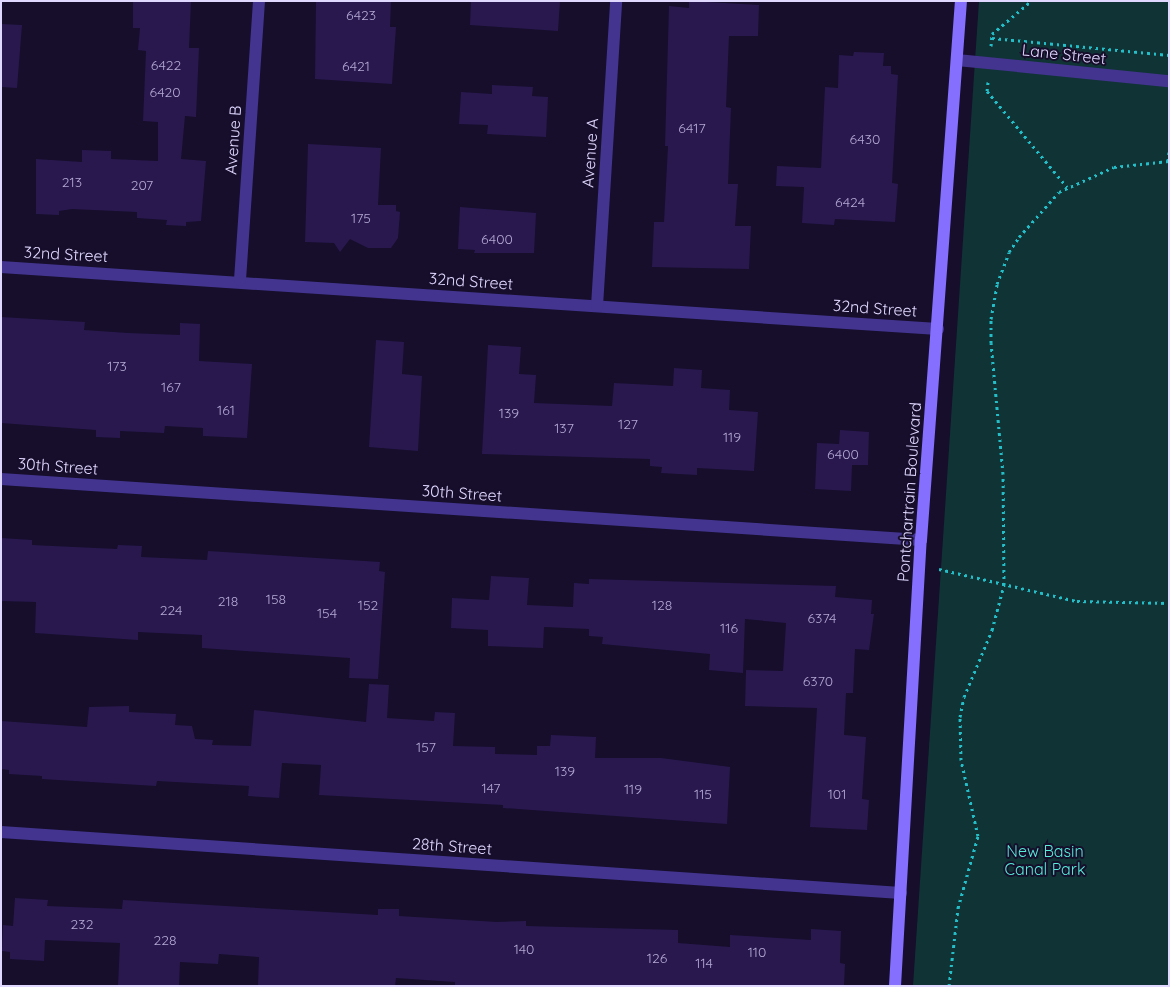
<!DOCTYPE html>
<style>
body{margin:0}
#map{position:relative;width:1170px;height:987px;overflow:hidden;background:#160e2b;font-family:Quicksand,sans-serif}
div>[style]{position:absolute}
[style*='--x']{left:calc(var(--x)*1px);top:calc(var(--y)*1px);width:calc(var(--w)*1px);rotate:calc(var(--a)*1deg)}
.green>*{inset:0;background:#103336}
.building>*{inset:0;background:#29184e}
.path>*{height:3px;margin-top:-1.5px;transform-origin:0;background:repeating-linear-gradient(90deg,#23bec8 0 2.5px,transparent 0 6.5px)}
.street>*{height:12px;margin:-6px;padding:0 6px;transform-origin:6px;border-radius:6px;background:#43348f}
.secondary>*{height:12px;margin:-6px;padding:0 6px;transform-origin:6px;border-radius:6px;background:#846fff}
span{translate:-50% -50%;white-space:nowrap;text-align:center;line-height:1.15;-webkit-text-stroke:4px #160e2b;paint-order:stroke}
.number-label{font-size:14px;color:#b3a8d3}
.number-label span{-webkit-text-stroke-width:0}
.street-label{font-size:16px;color:#e1d8ff}
.park-label{font-size:16px;color:#56edd9}
.frame{position:absolute;inset:0;border:2px solid #e1d8ff;pointer-events:none}
</style>
<div id="map">
<div class="green">
<div style="clip-path:polygon(979px 1px,1169px 1px,1169px 986px,913px 986px)"></div>
</div>
<div class="building">
<div style="clip-path:polygon(133px 1px,191px 1px,189px 48px,199px 48px,196px 117px,185px 116px,181px 159px,206px 161px,201px 221px,186px 222px,186px 226px,166px 225px,167px 220px,137px 218px,137px 212px,72px 209px,59px 211px,59px 215px,36px 214px,36px 159px,82px 162px,82px 150px,111px 151px,111px 159px,158px 161px,158px 122px,143px 121px,146px 51px,138px 50px,140px 28px,133px 28px)"></div>
<div style="clip-path:polygon(316px 1px,391px 1px,390px 27px,396px 27px,392px 84px,315px 79px)"></div>
<div style="clip-path:polygon(471px 1px,560px 1px,558px 31px,470px 25px)"></div>
<div style="clip-path:polygon(689px 1px,759px 5px,758px 36px,729px 36px,726px 107px,731px 108px,728px 184px,738px 184px,735px 226px,751px 226px,749px 269px,652px 267px,654px 222px,664px 222px,668px 146px,665px 146px,669px 6px,689px 8px)"></div>
<div style="clip-path:polygon(1px 24px,22px 25px,17px 88px,1px 87px)"></div>
<div style="clip-path:polygon(854px 52px,884px 53px,883px 66px,891px 66px,891px 74px,898px 75px,892px 183px,898px 184px,895px 222px,835px 219px,834px 225px,802px 223px,804px 187px,776px 186px,777px 166px,821px 168px,825px 87px,838px 88px,839px 55px,853px 56px)"></div>
<div style="clip-path:polygon(492px 85px,533px 87px,532px 96px,548px 97px,546px 137px,487px 134px,488px 125px,459px 124px,461px 92px,492px 94px)"></div>
<div style="clip-path:polygon(308px 144px,381px 148px,378px 205px,396px 205px,396px 211px,400px 212px,398px 238px,391px 248px,368px 248px,350px 239px,340px 252px,334px 243px,305px 242px)"></div>
<div style="clip-path:polygon(460px 207px,536px 213px,534px 253px,474px 253px,475px 250px,458px 249px)"></div>
<div style="clip-path:polygon(1px 317px,85px 322px,84px 330px,128px 333px,180px 335px,180px 323px,200px 324px,199px 361px,252px 364px,247px 438px,203px 436px,203px 428px,165px 426px,164px 433px,120px 431px,120px 438px,96px 437px,96px 430px,1px 423px)"></div>
<div style="clip-path:polygon(376px 340px,404px 342px,402px 374px,422px 376px,418px 451px,369px 447px)"></div>
<div style="clip-path:polygon(488px 345px,521px 347px,519px 374px,536px 375px,534px 403px,612px 406px,614px 383px,673px 386px,674px 368px,702px 370px,701px 388px,730px 390px,729px 410px,758px 412px,754px 471px,697px 468px,697px 475px,661px 473px,662px 467px,650px 466px,650px 459px,482px 454px)"></div>
<div style="clip-path:polygon(840px 430px,869px 432px,868px 465px,852px 465px,851px 491px,815px 489px,817px 443px,839px 444px)"></div>
<div style="clip-path:polygon(1px 538px,32px 540px,32px 545px,117px 549px,118px 545px,142px 546px,141px 557px,207px 560px,208px 551px,380px 562px,379px 571px,385px 572px,378px 679px,349px 678px,350px 658px,202px 648px,202px 635px,138px 632px,138px 640px,35px 633px,36px 602px,1px 601px)"></div>
<div style="clip-path:polygon(491px 576px,529px 578px,527px 605px,573px 607px,574px 583px,589px 584px,589px 579px,836px 586px,835px 597px,872px 600px,871px 614px,874px 614px,869px 650px,855px 649px,853px 693px,846px 693px,844px 735px,866px 737px,862px 799px,869px 800px,867px 830px,810px 827px,817px 708px,745px 706px,746px 670px,783px 671px,786px 623px,745px 619px,743px 673px,709px 670px,710px 654px,602px 644px,603px 637px,589px 636px,589px 629px,544px 627px,543px 648px,488px 646px,488px 630px,451px 628px,452px 598px,489px 600px)"></div>
<div style="clip-path:polygon(369px 684px,389px 685px,387px 718px,434px 721px,435px 712px,455px 713px,453px 746px,495px 747px,495px 754px,537px 755px,537px 746px,550px 746px,551px 735px,596px 737px,595px 758px,661px 758px,730px 767px,727px 824px,546px 811px,503px 808px,503px 805px,319px 795px,321px 765px,282px 763px,279px 798px,248px 796px,249px 786px,157px 781px,156px 786px,42px 779px,42px 776px,9px 774px,9px 770px,1px 769px,1px 721px,87px 727px,89px 707px,129px 706px,129px 712px,176px 714px,175px 725px,192px 726px,195px 739px,213px 740px,212px 745px,251px 746px,254px 710px,366px 722px)"></div>
<div style="clip-path:polygon(15px 898px,48px 900px,47px 906px,122px 909px,123px 900px,378px 915px,378px 909px,399px 909px,399px 916px,497px 922px,526px 921px,526px 926px,678px 930px,678px 943px,730px 947px,730px 935px,811px 940px,811px 929px,841px 931px,840px 963px,845px 964px,844px 986px,455px 986px,455px 982px,396px 978px,395px 986px,258px 986px,259px 957px,219px 954px,218px 964px,180px 962px,179px 986px,118px 986px,120px 943px,45px 940px,44px 961px,10px 959px,10px 952px,2px 951px,3px 925px,13px 926px)"></div>
</div>
<div class="path">
<div style="--x:992;--y:38;--w:178;--a:5.5"></div>
<div style="--x:991;--y:46;--w:12;--a:-85"></div>
<div style="--x:992;--y:34;--w:51;--a:-40.2"></div>
<div style="--x:988;--y:82;--w:9;--a:96"></div>
<div style="--x:987;--y:91;--w:125;--a:50.2"></div>
<div style="--x:1168;--y:161;--w:9;--a:-84"></div>
<div style="--x:939;--y:569;--w:142;--a:13.1"></div>
<div style="--x:1077;--y:601;--w:92;--a:1.2"></div>
<div style="--x:949;--y:986;--w:79;--a:-83.4"></div>
<div style="--x:958;--y:908;--w:75;--a:-74.5"></div>
<div style="--x:978;--y:836;--w:78;--a:-102.6"></div>
<div style="--x:961;--y:760;--w:43;--a:-91.3"></div>
<div style="--x:960;--y:717;--w:20;--a:-79"></div>
<div style="--x:964;--y:697;--w:73;--a:-67.3"></div>
<div style="--x:992;--y:630;--w:47;--a:-75.1"></div>
<div style="--x:1004;--y:585;--w:111;--a:-90.5"></div>
<div style="--x:1003;--y:474;--w:132;--a:-95.2"></div>
<div style="--x:991;--y:343;--w:24;--a:-90"></div>
<div style="--x:991;--y:319;--w:36;--a:-80"></div>
<div style="--x:997;--y:284;--w:34;--a:-69"></div>
<div style="--x:1009;--y:252;--w:18;--a:-56"></div>
<div style="--x:1019;--y:237;--w:60;--a:-48.4"></div>
<div style="--x:1059;--y:192;--w:60;--a:-24.4"></div>
<div style="--x:1114;--y:167;--w:55;--a:-6.2"></div>
</div>
<div class="street">
<div style="--x:957;--y:60;--w:213;--a:5.7"></div>
<div style="--x:1;--y:267;--w:939;--a:3.79"></div>
<div style="--x:240;--y:280;--w:280;--a:-86.1"></div>
<div style="--x:597;--y:306;--w:306;--a:-86.4"></div>
<div style="--x:1;--y:479;--w:922;--a:3.79"></div>
<div style="--x:1;--y:832;--w:902;--a:3.88"></div>
</div>
<div class="secondary">
<div style="--x:895;--y:986;--w:447;--a:-86.7"></div>
<div style="--x:921;--y:540;--w:540;--a:-85.76"></div>
</div>
<div class="number-label">
<span style="left:361px;top:15px">6423</span>
<span style="left:166px;top:65px">6422</span>
<span style="left:356px;top:66px">6421</span>
<span style="left:165px;top:92px">6420</span>
<span style="left:692px;top:128px">6417</span>
<span style="left:865px;top:139px">6430</span>
<span style="left:72px;top:182px">213</span>
<span style="left:142px;top:185px">207</span>
<span style="left:850px;top:202px">6424</span>
<span style="left:361px;top:218px">175</span>
<span style="left:497px;top:239px">6400</span>
<span style="left:117px;top:366px">173</span>
<span style="left:171px;top:387px">167</span>
<span style="left:226px;top:410px">161</span>
<span style="left:509px;top:413px">139</span>
<span style="left:628px;top:424px">127</span>
<span style="left:564px;top:428px">137</span>
<span style="left:732px;top:437px">119</span>
<span style="left:843px;top:454px">6400</span>
<span style="left:276px;top:599px">158</span>
<span style="left:228px;top:601px">218</span>
<span style="left:368px;top:605px">152</span>
<span style="left:662px;top:605px">128</span>
<span style="left:171px;top:610px">224</span>
<span style="left:327px;top:613px">154</span>
<span style="left:822px;top:618px">6374</span>
<span style="left:729px;top:628px">116</span>
<span style="left:818px;top:681px">6370</span>
<span style="left:426px;top:747px">157</span>
<span style="left:565px;top:771px">139</span>
<span style="left:491px;top:788px">147</span>
<span style="left:633px;top:789px">119</span>
<span style="left:703px;top:794px">115</span>
<span style="left:837px;top:794px">101</span>
<span style="left:82px;top:924px">232</span>
<span style="left:165px;top:940px">228</span>
<span style="left:524px;top:949px">140</span>
<span style="left:757px;top:952px">110</span>
<span style="left:657px;top:958px">126</span>
<span style="left:704px;top:963px">114</span>
</div>
<div class="street-label">
<span style="left:1064px;top:54px;rotate:6deg">Lane Street</span>
<span style="left:233px;top:140px;rotate:-86deg">Avenue B</span>
<span style="left:590px;top:153px;rotate:-86deg">Avenue A</span>
<span style="left:66px;top:254px;rotate:3deg">32nd Street</span>
<span style="left:471px;top:281px;rotate:4deg">32nd Street</span>
<span style="left:875px;top:308px;rotate:4deg">32nd Street</span>
<span style="left:58px;top:466px;rotate:4deg">30th Street</span>
<span style="left:909px;top:492px;rotate:-86deg">Pontchartrain Boulevard</span>
<span style="left:462px;top:493px;rotate:4deg">30th Street</span>
<span style="left:452px;top:846px;rotate:4deg">28th Street</span>
</div>
<div class="park-label">
<span style="left:1045px;top:860px">New Basin<br>Canal Park</span>
</div>
<div class="frame"></div>
</div>
